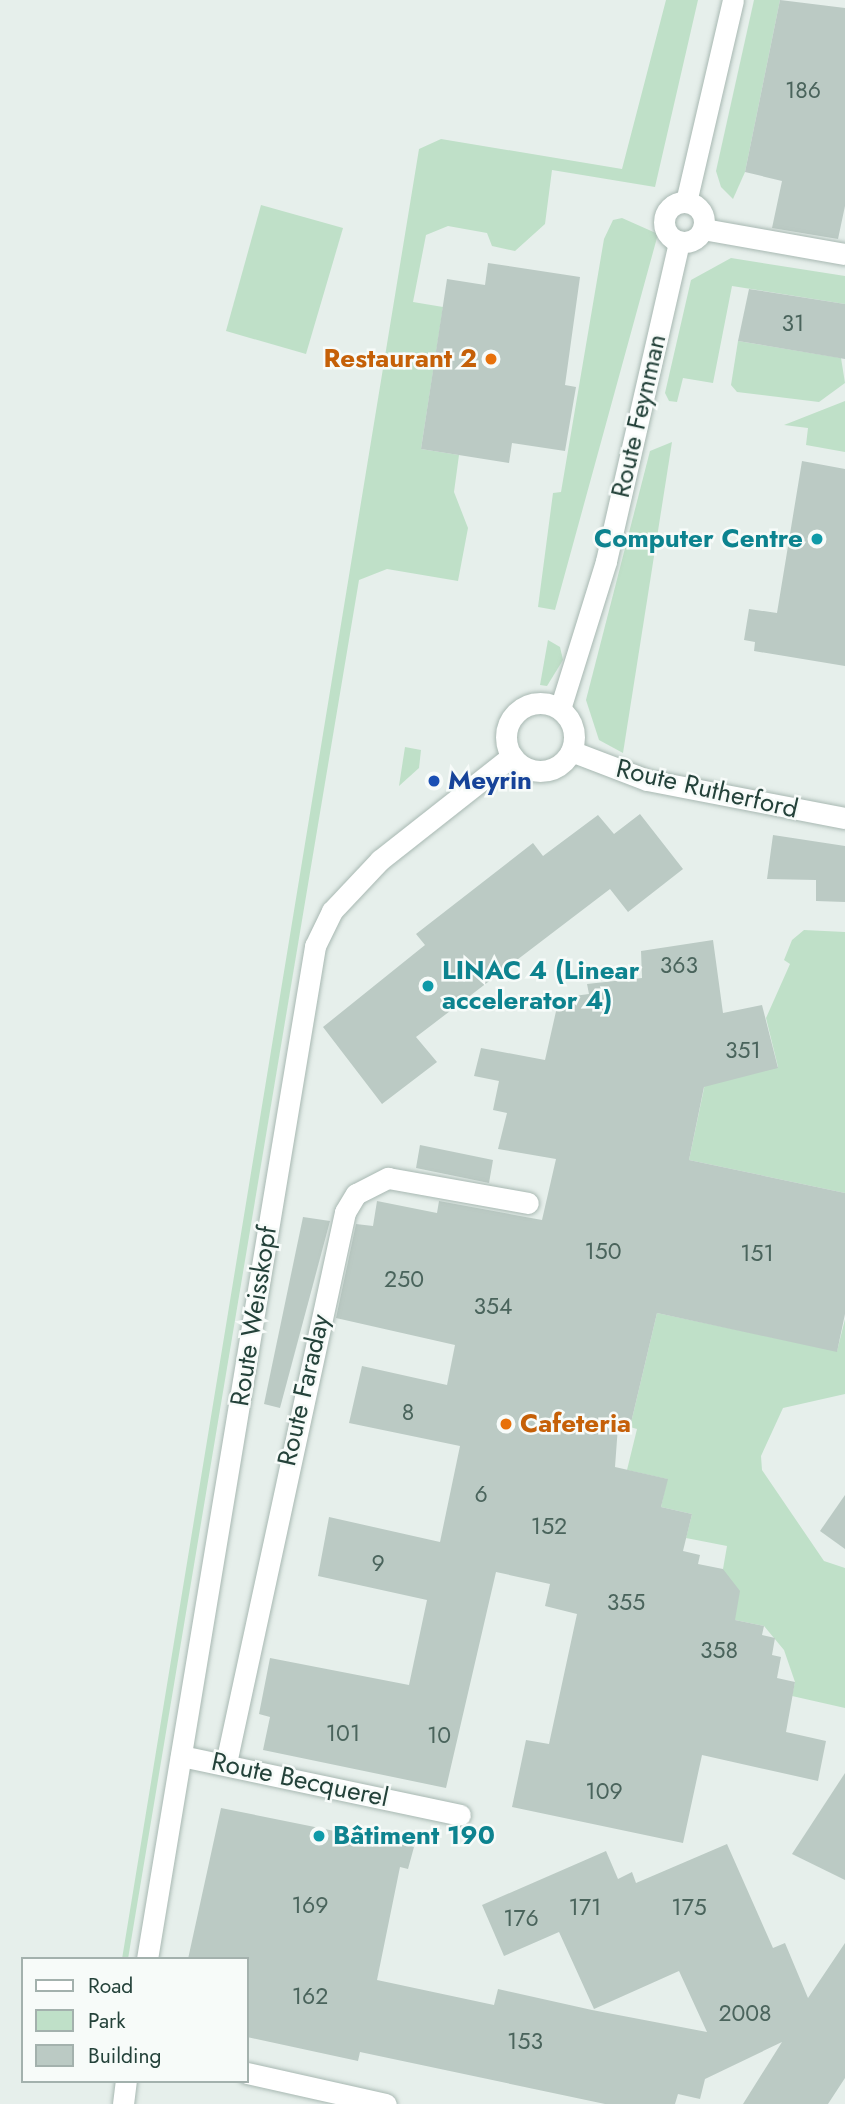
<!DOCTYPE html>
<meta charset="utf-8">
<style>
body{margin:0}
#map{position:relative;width:845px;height:2104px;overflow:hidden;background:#e6efeb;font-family:Jost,sans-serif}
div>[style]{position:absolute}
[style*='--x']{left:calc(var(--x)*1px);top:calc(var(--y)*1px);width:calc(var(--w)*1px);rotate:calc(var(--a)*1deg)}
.green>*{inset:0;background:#bfe0c8}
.building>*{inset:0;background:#bbcac4}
.roads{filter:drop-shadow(0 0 2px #a8b8b2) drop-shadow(0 0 2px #a8b8b2)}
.minor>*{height:21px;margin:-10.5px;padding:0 10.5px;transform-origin:10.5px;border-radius:10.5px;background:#fff}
.minor>.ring{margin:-10.5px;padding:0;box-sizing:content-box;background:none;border:21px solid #fff;border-radius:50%}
.dots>*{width:19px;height:19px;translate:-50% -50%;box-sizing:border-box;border:4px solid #f7fbf9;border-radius:50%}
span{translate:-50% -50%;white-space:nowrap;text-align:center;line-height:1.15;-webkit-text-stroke:5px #f7fbf9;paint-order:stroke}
.number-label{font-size:23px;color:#4a645c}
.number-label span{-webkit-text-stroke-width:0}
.food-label{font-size:26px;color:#c56008;font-weight:700}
.right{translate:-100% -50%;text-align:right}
.left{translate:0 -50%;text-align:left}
.street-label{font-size:26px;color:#24423a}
.culture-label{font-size:26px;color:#0d838f;font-weight:700}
.transit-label{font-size:26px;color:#164399;font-weight:700}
.legend{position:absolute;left:21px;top:1957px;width:228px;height:126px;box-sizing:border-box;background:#f7fbf9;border:2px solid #a3b1ad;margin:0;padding:9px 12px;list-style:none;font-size:21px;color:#24423a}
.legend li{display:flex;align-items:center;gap:14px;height:35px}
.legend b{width:35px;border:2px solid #a3b1ad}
</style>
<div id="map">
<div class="green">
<div style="clip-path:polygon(666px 0,698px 0,655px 187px,552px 170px,545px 224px,515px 251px,492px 246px,487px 233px,448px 226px,426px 235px,413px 302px,443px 307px,421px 449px,459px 455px,454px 492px,468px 528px,458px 581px,387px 569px,359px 580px,128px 1959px,122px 1959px,419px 149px,441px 139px,622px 169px)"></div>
<div style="clip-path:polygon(754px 0,780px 0,745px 172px,733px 199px,721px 187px,716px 171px)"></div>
<div style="clip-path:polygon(261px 205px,343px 228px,306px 354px,226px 331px)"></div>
<div style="clip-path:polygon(622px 218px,658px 234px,555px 610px,538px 607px,553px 493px,561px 492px,604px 239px,613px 220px)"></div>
<div style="clip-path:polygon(731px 258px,845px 276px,845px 304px,732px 286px,713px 383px,683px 378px,677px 402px,669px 401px,665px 393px,691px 280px)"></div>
<div style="clip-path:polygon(738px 341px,841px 358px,845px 383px,819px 402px,737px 392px,731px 385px)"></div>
<div style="clip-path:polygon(845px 401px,845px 452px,806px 445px,808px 428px,784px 425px)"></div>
<div style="clip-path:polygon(672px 442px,623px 753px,599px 740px,586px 700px,650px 451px)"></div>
<div style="clip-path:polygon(548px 640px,560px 647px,563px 660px,547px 686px,540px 685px)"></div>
<div style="clip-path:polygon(405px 747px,421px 750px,419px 768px,399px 786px)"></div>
<div style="clip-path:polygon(804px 930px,845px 932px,845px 1193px,689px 1160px,707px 1074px,778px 1067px,766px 1018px,790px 964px,784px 960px,792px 940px)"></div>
<div style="clip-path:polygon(657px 1313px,837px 1351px,845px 1319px,845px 1394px,783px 1408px,761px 1456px,762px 1470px,824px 1561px,845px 1568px,845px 1708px,792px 1696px,795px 1682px,784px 1650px,764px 1626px,735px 1620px,723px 1569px,727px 1546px,686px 1538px,692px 1514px,661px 1507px,667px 1479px,627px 1470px,637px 1429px,630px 1427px)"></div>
</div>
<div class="building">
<div style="clip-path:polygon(780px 0,845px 8px,845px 206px,838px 239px,772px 228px,782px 181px,745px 172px)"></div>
<div style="clip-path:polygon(488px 263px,580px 277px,565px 385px,576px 387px,565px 451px,512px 443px,509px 463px,421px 449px,447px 279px,485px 285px)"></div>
<div style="clip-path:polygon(749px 289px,845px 304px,845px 359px,738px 341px)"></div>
<div style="clip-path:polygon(802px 461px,845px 469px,845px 666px,754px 651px,755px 642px,744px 640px,749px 609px,777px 613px)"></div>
<div style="clip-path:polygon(640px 814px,683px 869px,628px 912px,610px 889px,416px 1037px,437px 1062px,382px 1104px,323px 1027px,425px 945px,416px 934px,533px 843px,543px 856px,598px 815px,614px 834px)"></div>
<div style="clip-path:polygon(773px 835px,845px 846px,845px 902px,816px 901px,816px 880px,767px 879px)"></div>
<div style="clip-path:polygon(713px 940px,723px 1013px,762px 1005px,778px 1068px,704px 1087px,689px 1160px,845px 1193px,845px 1314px,837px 1352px,657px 1313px,630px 1427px,618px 1426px,615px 1467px,668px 1479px,661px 1507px,692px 1514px,683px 1551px,700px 1555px,698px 1564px,723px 1569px,740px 1591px,735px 1620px,764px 1626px,762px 1635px,775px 1638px,772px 1655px,781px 1657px,777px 1678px,795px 1682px,786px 1732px,826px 1741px,818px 1781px,702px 1755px,683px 1843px,512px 1807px,526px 1740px,549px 1744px,577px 1614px,545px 1606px,550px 1584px,496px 1572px,446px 1788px,263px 1750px,270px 1717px,259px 1714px,270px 1658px,409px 1685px,427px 1600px,318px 1576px,329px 1517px,440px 1542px,460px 1446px,349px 1423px,362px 1366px,447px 1385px,455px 1345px,336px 1318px,356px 1224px,373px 1226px,377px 1201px,437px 1213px,439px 1201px,542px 1220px,556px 1159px,498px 1149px,507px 1113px,493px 1110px,499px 1081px,474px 1076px,481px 1048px,545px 1060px,559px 998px,589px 994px,587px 984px,642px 978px,641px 951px)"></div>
<div style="clip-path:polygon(420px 1145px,493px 1160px,489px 1183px,416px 1168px)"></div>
<div style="clip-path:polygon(303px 1217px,330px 1221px,280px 1408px,264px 1404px)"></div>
<div style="clip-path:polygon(845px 1495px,845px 1549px,820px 1531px)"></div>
<div style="clip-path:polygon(845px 1773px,845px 1880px,792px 1854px)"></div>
<div style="clip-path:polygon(221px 1808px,414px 1847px,408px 1869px,400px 1867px,377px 1980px,494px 2005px,498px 1989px,592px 2010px,707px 2032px,679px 1971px,594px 2009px,559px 1932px,504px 1956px,482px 1905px,606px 1851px,618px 1879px,632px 1872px,636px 1883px,727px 1844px,773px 1948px,785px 1943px,808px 1998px,845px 1943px,845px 2078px,828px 2104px,743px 2104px,782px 2042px,705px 2079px,700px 2099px,678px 2094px,675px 2104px,605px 2104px,360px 2052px,358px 2061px,247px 2037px,247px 1959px,188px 1959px)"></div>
</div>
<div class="roads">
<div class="minor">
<div class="ring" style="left:664px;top:202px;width:19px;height:19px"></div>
<div style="--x:686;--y:202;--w:207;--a:-76.9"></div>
<div style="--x:703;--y:229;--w:144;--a:10"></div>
<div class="ring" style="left:506px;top:703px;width:47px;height:47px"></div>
<div style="--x:560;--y:709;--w:155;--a:-72.7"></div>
<div style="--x:606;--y:561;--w:327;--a:-77.1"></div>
<div style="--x:571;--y:751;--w:81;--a:20.9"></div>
<div style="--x:647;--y:780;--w:202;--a:10.9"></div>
<div style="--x:181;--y:1756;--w:285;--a:11.9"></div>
<div style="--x:226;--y:1763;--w:564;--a:-77.81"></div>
<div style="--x:345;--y:1212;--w:21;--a:-59"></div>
<div style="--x:356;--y:1194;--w:36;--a:-27"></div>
<div style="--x:388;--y:1178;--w:142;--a:10.1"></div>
<div style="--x:147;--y:1959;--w:1027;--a:-80.58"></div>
<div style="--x:315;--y:946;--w:39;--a:-64"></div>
<div style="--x:332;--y:911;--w:70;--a:-46.7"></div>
<div style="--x:380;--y:860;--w:168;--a:-38.2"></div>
<div style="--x:247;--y:2073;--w:142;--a:12.6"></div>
<div style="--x:123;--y:2104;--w:23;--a:-83"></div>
</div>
</div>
<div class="dots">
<div style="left:491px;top:359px;background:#e8710a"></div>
<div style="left:817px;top:539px;background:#0f9aa8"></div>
<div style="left:434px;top:781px;background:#1a4fb4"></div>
<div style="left:428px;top:986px;background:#0f9aa8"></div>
<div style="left:506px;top:1424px;background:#e8710a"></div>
<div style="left:319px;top:1836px;background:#0f9aa8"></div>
</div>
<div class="number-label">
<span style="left:803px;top:90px">186</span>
<span style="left:793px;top:323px">31</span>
<span style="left:679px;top:965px">363</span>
<span style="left:743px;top:1050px">351</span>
<span style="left:603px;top:1251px">150</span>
<span style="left:757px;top:1253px">151</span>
<span style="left:404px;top:1279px">250</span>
<span style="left:493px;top:1306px">354</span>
<span style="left:408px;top:1412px">8</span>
<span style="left:481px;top:1494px">6</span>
<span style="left:549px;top:1526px">152</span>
<span style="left:378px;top:1563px">9</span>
<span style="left:626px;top:1602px">355</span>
<span style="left:719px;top:1650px">358</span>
<span style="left:343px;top:1733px">101</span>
<span style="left:439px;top:1735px">10</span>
<span style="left:604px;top:1791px">109</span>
<span style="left:310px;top:1905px">169</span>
<span style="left:585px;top:1907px">171</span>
<span style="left:689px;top:1907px">175</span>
<span style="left:521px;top:1918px">176</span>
<span style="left:310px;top:1996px">162</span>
<span style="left:745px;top:2013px">2008</span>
<span style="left:525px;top:2041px">153</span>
</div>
<div class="food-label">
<span class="right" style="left:477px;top:359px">Restaurant 2</span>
<span class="left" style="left:520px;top:1424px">Cafeteria</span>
</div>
<div class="street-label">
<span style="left:639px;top:416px;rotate:-77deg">Route Feynman</span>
<span style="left:707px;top:789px;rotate:13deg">Route Rutherford</span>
<span style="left:254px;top:1316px;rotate:-81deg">Route Weisskopf</span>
<span style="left:304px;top:1390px;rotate:-77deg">Route Faraday</span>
<span style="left:300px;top:1780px;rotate:12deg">Route Becquerel</span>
</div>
<div class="culture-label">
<span class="right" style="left:803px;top:539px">Computer Centre</span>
<span class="left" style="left:442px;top:986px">LINAC 4 (Linear<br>accelerator 4)</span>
<span class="left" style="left:333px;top:1836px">Bâtiment 190</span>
</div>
<div class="transit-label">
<span class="left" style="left:448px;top:781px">Meyrin</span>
</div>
<ul class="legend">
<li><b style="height:9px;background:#fff"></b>Road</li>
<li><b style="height:19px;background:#bfe0c8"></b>Park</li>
<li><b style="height:19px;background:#bbcac4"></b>Building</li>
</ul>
</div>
